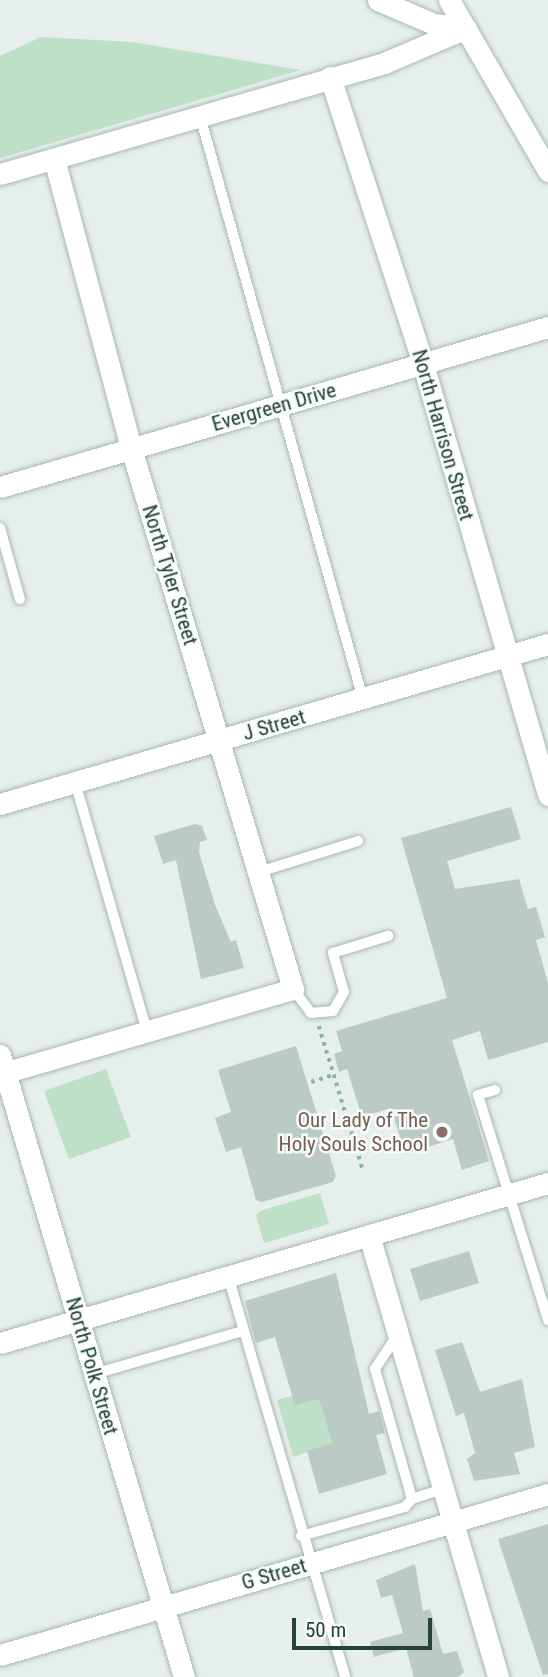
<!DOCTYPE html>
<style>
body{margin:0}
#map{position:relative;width:548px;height:1677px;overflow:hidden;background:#e6efeb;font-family:"Roboto Condensed",sans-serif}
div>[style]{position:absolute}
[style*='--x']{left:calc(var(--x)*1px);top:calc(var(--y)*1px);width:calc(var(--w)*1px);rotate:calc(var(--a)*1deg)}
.green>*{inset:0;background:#bfe0c8}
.building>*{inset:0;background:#bbcac4}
.path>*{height:3.5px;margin-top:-1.75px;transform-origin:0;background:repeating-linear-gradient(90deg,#86b3a5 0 3.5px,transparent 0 8.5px)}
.roads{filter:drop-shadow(0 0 2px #a8b8b2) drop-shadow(0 0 2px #a8b8b2)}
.service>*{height:10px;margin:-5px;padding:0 5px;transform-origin:5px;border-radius:5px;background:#fff}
.minor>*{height:21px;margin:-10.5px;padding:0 10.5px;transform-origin:10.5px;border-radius:10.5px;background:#fff}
.tertiary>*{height:21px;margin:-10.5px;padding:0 10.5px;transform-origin:10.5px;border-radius:10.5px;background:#fff}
.dots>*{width:19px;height:19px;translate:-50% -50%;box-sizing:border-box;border:4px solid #f7fbf9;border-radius:50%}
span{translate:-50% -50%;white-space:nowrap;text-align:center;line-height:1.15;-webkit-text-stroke:5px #f7fbf9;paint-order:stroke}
.street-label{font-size:21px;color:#24423a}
.education-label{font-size:21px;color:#785e54}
.right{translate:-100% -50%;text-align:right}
.scale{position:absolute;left:292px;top:1618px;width:140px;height:32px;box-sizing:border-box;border:4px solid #24423a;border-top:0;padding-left:9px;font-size:21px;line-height:24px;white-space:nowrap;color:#24423a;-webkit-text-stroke:5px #f7fbf9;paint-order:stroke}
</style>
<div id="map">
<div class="green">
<div style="clip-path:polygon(41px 37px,132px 42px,301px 70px,0 158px,0 56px)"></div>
<div style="clip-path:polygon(106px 1069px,131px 1137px,69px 1159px,44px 1091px)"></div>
<div style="clip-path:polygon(320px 1193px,329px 1224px,264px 1243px,256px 1216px,260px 1211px)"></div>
<div style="clip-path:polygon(317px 1392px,332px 1443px,293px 1457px,277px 1400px,292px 1396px,296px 1406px,315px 1400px)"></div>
</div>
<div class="building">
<div style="clip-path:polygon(511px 807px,521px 839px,447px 861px,455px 889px,519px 879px,528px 909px,536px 907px,545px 937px,536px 940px,548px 983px,548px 1042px,488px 1060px,480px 1031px,452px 1040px,489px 1161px,462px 1170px,453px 1139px,405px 1154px,391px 1108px,362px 1117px,347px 1069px,339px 1072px,334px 1054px,342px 1051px,336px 1031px,447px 998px,401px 838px)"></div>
<div style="clip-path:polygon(195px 824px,202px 826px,207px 840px,200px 842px,199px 852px,215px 905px,231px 942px,236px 940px,244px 968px,201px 979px,176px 860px,163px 864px,154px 836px)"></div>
<div style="clip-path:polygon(296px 1046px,336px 1176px,333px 1182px,262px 1202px,256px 1200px,241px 1147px,226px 1152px,215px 1118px,231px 1112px,218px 1070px)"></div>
<div style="clip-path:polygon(469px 1251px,479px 1283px,420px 1301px,410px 1269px)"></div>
<div style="clip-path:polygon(336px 1273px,369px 1414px,379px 1411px,385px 1433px,376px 1435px,387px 1474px,319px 1494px,307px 1451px,332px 1443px,319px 1399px,295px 1406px,275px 1337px,256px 1343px,245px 1301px)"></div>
<div style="clip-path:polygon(462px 1342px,480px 1392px,522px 1379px,535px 1447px,514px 1453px,520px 1474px,474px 1481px,467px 1459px,475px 1453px,464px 1413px,456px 1416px,435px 1350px)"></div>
<div style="clip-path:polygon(548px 1524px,548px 1674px,543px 1675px,498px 1539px)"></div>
<div style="clip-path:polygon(415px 1564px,423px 1611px,430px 1609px,443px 1654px,457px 1651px,464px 1672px,458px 1677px,414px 1677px,406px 1648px,374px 1657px,370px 1642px,403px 1633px,392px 1595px,381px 1598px,376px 1580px)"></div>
</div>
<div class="path">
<div style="--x:319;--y:1026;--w:151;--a:73"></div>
<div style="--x:311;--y:1082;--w:23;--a:-18"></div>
</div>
<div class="roads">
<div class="service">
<div style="--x:200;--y:116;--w:605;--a:74.38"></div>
<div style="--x:0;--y:528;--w:74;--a:74.3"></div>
<div style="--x:75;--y:782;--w:259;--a:73.9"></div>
<div style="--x:259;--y:872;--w:104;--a:-17.4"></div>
<div style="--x:293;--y:989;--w:30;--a:53"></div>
<div style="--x:311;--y:1013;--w:22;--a:-5"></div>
<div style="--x:333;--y:1011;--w:22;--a:-60"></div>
<div style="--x:344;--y:992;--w:41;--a:-105.8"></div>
<div style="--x:333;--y:953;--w:58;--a:-17.2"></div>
<div style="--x:495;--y:1090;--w:18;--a:164"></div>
<div style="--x:478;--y:1095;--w:236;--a:72.7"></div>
<div style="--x:228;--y:1276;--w:418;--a:73.7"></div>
<div style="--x:398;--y:1334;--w:42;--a:123.3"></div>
<div style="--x:375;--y:1369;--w:135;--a:74.1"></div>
<div style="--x:94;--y:1374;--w:155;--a:-16.1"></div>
<div style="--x:301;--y:1536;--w:108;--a:-15.6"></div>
<div style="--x:405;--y:1507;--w:11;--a:-49"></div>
<div style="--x:412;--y:1499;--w:32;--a:-18"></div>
</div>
<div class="minor">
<div style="--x:378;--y:0;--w:61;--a:23.2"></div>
<div style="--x:434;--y:24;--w:32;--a:7"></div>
<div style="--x:330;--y:77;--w:302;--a:72"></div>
<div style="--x:423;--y:364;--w:449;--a:73.8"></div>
<div style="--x:0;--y:174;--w:400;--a:-16.1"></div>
<div style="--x:384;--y:63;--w:89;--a:-23.1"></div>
<div style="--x:0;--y:804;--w:571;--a:-16.28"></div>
<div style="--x:0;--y:1055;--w:649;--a:73.52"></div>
<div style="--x:0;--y:1074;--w:305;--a:-16.2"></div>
<div style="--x:293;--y:989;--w:565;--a:-106.67"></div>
<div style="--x:131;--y:448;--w:299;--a:-104.9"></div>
<div style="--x:369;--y:1235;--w:460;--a:73.7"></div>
<div style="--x:0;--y:1343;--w:571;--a:-16.28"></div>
<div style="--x:0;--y:1655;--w:571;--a:-16.37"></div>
</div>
<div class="tertiary">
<div style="--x:449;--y:0;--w:198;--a:59.9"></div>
<div style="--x:0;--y:487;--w:571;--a:-16.28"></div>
</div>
</div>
<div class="dots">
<div style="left:442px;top:1132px;background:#8d6e63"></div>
</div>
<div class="street-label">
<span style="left:274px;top:407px;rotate:-16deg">Evergreen Drive</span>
<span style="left:443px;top:435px;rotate:74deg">North Harrison Street</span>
<span style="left:170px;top:575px;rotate:73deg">North Tyler Street</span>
<span style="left:274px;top:725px;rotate:-16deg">J Street</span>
<span style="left:92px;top:1366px;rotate:74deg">North Polk Street</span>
<span style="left:274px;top:1574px;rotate:-16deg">G Street</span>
</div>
<div class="education-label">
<span class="right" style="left:428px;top:1132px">Our Lady of The<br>Holy Souls School</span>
</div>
<div class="scale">50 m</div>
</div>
